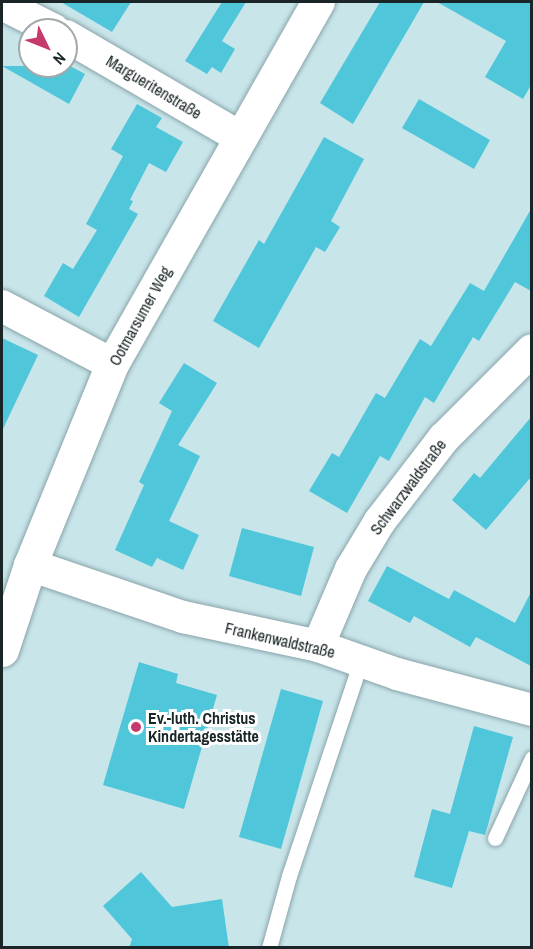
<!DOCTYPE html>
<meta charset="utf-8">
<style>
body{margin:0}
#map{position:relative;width:533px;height:949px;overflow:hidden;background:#c8e5ea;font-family:"Archivo Narrow",sans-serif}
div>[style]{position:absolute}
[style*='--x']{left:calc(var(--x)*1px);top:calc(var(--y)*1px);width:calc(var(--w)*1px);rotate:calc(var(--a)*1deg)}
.building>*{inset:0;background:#4fc6d9}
.roads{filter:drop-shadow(0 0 2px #89a4a9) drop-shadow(0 0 2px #89a4a9)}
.lane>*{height:15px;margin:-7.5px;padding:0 7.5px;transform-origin:7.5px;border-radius:7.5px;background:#fff}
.street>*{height:32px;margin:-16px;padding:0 16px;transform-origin:16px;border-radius:16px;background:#fff}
.secondary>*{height:33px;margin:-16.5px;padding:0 16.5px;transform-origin:16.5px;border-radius:16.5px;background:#fff}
.dots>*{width:16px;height:16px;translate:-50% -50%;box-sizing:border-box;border:3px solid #fff;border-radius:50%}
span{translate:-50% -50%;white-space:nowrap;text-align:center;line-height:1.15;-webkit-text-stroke:6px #fff;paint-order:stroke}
.street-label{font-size:16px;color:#1a2527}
.poi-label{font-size:16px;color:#1a2527;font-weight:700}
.left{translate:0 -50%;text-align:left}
.frame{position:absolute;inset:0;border:3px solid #1a2527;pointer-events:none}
.north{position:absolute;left:18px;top:18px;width:60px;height:60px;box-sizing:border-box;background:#fff;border:2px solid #a3a8a9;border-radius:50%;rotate:133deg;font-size:16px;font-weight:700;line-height:24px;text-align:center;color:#1a2527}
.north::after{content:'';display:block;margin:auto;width:21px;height:27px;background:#c5396d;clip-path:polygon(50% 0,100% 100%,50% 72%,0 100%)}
</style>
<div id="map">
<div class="building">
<div style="clip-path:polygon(61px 2px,131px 2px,112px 32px)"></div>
<div style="clip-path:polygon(222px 2px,246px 2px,222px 41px,235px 49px,221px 73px,212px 67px,207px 74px,185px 61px)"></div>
<div style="clip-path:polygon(380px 2px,424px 2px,353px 124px,320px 103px)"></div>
<div style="clip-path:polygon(437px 2px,531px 2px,531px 85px,523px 99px,485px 77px,506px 41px)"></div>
<div style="clip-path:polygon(2px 66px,70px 66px,85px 74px,69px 104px)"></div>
<div style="clip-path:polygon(419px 99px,490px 140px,474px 169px,402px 128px)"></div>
<div style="clip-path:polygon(137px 104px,162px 118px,156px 127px,183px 142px,166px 172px,149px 163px,130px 200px,133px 201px,129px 209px,138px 214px,79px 317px,44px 296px,63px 263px,73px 269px,97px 230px,86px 224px,123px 156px,111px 149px)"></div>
<div style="clip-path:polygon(324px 137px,364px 159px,331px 221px,340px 227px,325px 252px,316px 247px,259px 348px,213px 321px,259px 240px,264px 244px)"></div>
<div style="clip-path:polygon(531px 209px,531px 291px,515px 282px,479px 341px,473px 337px,434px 403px,425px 397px,389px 461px,380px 456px,347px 513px,309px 491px,332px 453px,339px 457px,376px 393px,385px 398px,420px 339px,431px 346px,470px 283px,484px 291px)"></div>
<div style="clip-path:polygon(2px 338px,38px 355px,2px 431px)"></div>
<div style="clip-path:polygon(184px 363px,217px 383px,178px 445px,200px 456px,169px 521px,199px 535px,183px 570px,157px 558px,152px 567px,115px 550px,144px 485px,139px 482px,172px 411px,159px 403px)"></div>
<div style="clip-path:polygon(531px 417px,531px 477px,486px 530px,452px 500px,474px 473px,480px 478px)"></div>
<div style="clip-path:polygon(242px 528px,314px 547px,301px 596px,229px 576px)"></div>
<div style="clip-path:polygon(387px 566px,449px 599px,454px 590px,515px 623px,531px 592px,531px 666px,476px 637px,470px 647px,414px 616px,410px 623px,368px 601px)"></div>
<div style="clip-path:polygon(139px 662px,178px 674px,176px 683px,217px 695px,184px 809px,103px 785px)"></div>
<div style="clip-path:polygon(281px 689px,323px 701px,281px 849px,239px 837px)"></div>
<div style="clip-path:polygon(474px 726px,513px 737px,485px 835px,469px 831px,452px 888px,414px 877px,432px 809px,450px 814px)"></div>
<div style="clip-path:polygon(141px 872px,172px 907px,222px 899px,229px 948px,129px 948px,132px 939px,103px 906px)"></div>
</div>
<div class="roads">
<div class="lane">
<div style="--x:495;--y:838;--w:88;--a:-65.2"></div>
<div style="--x:269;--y:948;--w:75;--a:-74.5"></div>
<div style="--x:289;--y:876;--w:227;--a:-71.5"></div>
</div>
<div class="street">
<div style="--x:2;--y:4;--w:58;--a:26.6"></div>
<div style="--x:66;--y:36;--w:203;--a:30.2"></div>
<div style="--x:2;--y:306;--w:124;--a:27.8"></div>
<div style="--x:30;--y:565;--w:162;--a:18.8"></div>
<div style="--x:183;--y:617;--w:138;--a:12.1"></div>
<div style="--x:318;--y:646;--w:84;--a:19.5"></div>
<div style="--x:397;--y:674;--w:140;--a:14.9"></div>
<div style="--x:318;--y:646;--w:84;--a:-66.8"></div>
<div style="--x:351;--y:569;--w:56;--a:-58.9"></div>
<div style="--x:380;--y:521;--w:105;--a:-52.4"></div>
<div style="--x:444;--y:438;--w:124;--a:-45"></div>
</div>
<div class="secondary">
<div style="--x:2;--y:650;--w:89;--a:-71.8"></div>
<div style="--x:30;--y:565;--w:217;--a:-67.8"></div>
<div style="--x:112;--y:364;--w:417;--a:-60.4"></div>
</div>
</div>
<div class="dots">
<div style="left:136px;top:727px;background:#c5396d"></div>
</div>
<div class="street-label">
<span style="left:154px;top:87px;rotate:31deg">Margueritenstraße</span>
<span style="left:140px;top:316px;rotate:-61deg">Ootmarsumer Weg</span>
<span style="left:408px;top:487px;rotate:-53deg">Schwarzwaldstraße</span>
<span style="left:280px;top:640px;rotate:13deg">Frankenwaldstraße</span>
</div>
<div class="poi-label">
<span class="left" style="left:148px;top:727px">Ev.-luth. Christus<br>Kindertagesstätte</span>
</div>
<div class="frame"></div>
<div class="north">N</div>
</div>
